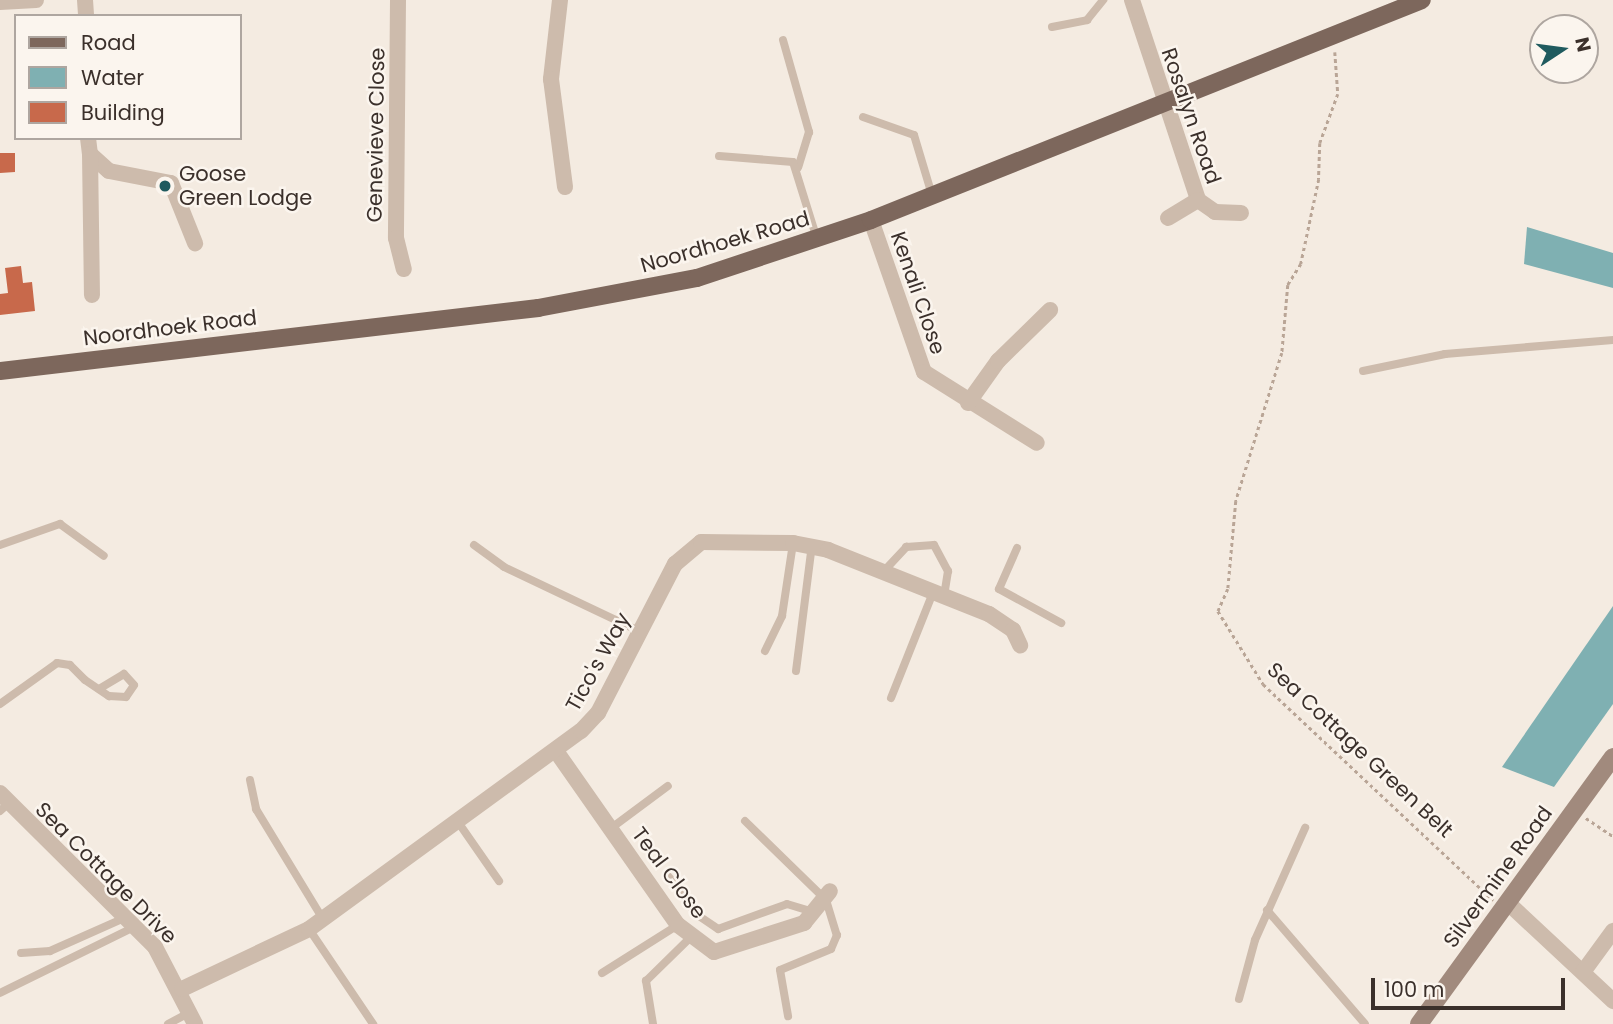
<!DOCTYPE html>
<style>
body{margin:0}
#map{position:relative;width:1613px;height:1024px;overflow:hidden;background:#f4ebe1;font-family:Poppins,sans-serif}
div>[style]{position:absolute}
[style*='--x']{left:calc(var(--x)*1px);top:calc(var(--y)*1px);width:calc(var(--w)*1px);rotate:calc(var(--a)*1deg)}
.water>*{inset:0;background:#7fb0b2}
.building>*{inset:0;background:#c8694b}
.path>*{height:2.5px;margin-top:-1.25px;transform-origin:0;background:repeating-linear-gradient(90deg,#b9a596 0 3.5px,transparent 0 7px)}
.lane>*{height:8px;margin:-4px;padding:0 4px;transform-origin:4px;border-radius:4px;background:#cdbbac}
.street>*{height:16px;margin:-8px;padding:0 8px;transform-origin:8px;border-radius:8px;background:#cdbbac}
.secondary>*{height:18px;margin:-9px;padding:0 9px;transform-origin:9px;border-radius:9px;background:#a18a7d}
.primary>*{height:18px;margin:-9px;padding:0 9px;transform-origin:9px;border-radius:9px;background:#7d675c}
.dots>*{width:19px;height:19px;translate:-50% -50%;box-sizing:border-box;border:4px solid #fbf5ee;border-radius:50%}
span{translate:-50% -50%;white-space:nowrap;text-align:center;line-height:1.15;-webkit-text-stroke:5px #fbf5ee;paint-order:stroke}
.street-label{font-size:21px;color:#3b302b}
.poi-label{font-size:21px;color:#3b302b}
.left{translate:0 -50%;text-align:left}
.legend{position:absolute;left:14px;top:14px;width:228px;height:126px;box-sizing:border-box;background:#fbf5ee;border:2px solid #aea6a0;margin:0;padding:9px 12px;list-style:none;font-size:21px;color:#3b302b}
.legend li{display:flex;align-items:center;gap:14px;height:35px}
.legend b{width:35px;border:2px solid #aea6a0}
.north{position:absolute;left:1529px;top:14px;width:70px;height:70px;box-sizing:border-box;background:#fbf5ee;border:2px solid #aea6a0;border-radius:50%;rotate:77deg;font-size:19px;font-weight:700;line-height:28px;text-align:center;color:#3b302b}
.north::after{content:'';display:block;margin:auto;width:24px;height:32px;background:#1f5a5e;clip-path:polygon(50% 0,100% 100%,50% 72%,0 100%)}
.scale{position:absolute;left:1371px;top:978px;width:194px;height:32px;box-sizing:border-box;border:4px solid #3b302b;border-top:0;padding-left:9px;font-size:21px;line-height:24px;white-space:nowrap;color:#3b302b;-webkit-text-stroke:5px #fbf5ee;paint-order:stroke}
</style>
<div id="map">
<div class="water">
<div style="clip-path:polygon(1527px 227px,1613px 253px,1613px 288px,1524px 264px)"></div>
<div style="clip-path:polygon(1613px 606px,1613px 704px,1554px 787px,1502px 767px)"></div>
</div>
<div class="building">
<div style="clip-path:polygon(0 153px,15px 153px,15px 172px,0 173px)"></div>
<div style="clip-path:polygon(21px 266px,23px 283px,32px 282px,35px 311px,0 315px,0 294px,8px 293px,5px 268px)"></div>
</div>
<div class="path">
<div style="--x:1335;--y:52;--w:42;--a:85.9"></div>
<div style="--x:1338;--y:94;--w:52;--a:110.2"></div>
<div style="--x:1320;--y:143;--w:36;--a:92"></div>
<div style="--x:1319;--y:179;--w:87;--a:102"></div>
<div style="--x:1301;--y:264;--w:25;--a:122"></div>
<div style="--x:1288;--y:285;--w:68;--a:95"></div>
<div style="--x:1282;--y:353;--w:155;--a:107.3"></div>
<div style="--x:1236;--y:501;--w:88;--a:95.2"></div>
<div style="--x:1228;--y:589;--w:24;--a:114"></div>
<div style="--x:1218;--y:611;--w:86;--a:58.3"></div>
<div style="--x:1263;--y:684;--w:316;--a:43.2"></div>
<div style="--x:1586;--y:818;--w:32;--a:34"></div>
</div>
<div class="lane">
<div style="--x:1052;--y:27;--w:36;--a:-11"></div>
<div style="--x:1087;--y:20;--w:26;--a:-51"></div>
<div style="--x:783;--y:40;--w:96;--a:74.2"></div>
<div style="--x:809;--y:132;--w:37;--a:107"></div>
<div style="--x:863;--y:117;--w:54;--a:19.4"></div>
<div style="--x:914;--y:135;--w:63;--a:73.3"></div>
<div style="--x:719;--y:156;--w:74;--a:4.6"></div>
<div style="--x:793;--y:162;--w:81;--a:72.7"></div>
<div style="--x:1363;--y:371;--w:84;--a:-11.7"></div>
<div style="--x:1445;--y:354;--w:169;--a:-4.8"></div>
<div style="--x:0;--y:545;--w:64;--a:-19.3"></div>
<div style="--x:60;--y:524;--w:54;--a:36"></div>
<div style="--x:474;--y:545;--w:37;--a:36"></div>
<div style="--x:504;--y:567;--w:149;--a:25.4"></div>
<div style="--x:1017;--y:548;--w:45;--a:113.7"></div>
<div style="--x:999;--y:589;--w:71;--a:28.7"></div>
<div style="--x:884;--y:571;--w:33;--a:-47"></div>
<div style="--x:906;--y:547;--w:28;--a:-4"></div>
<div style="--x:934;--y:545;--w:30;--a:62"></div>
<div style="--x:948;--y:571;--w:24;--a:99"></div>
<div style="--x:765;--y:651;--w:39;--a:-64"></div>
<div style="--x:782;--y:616;--w:74;--a:-81.4"></div>
<div style="--x:796;--y:671;--w:127;--a:-82.8"></div>
<div style="--x:891;--y:698;--w:116;--a:-68.3"></div>
<div style="--x:0;--y:704;--w:70;--a:-35.7"></div>
<div style="--x:57;--y:663;--w:13;--a:9"></div>
<div style="--x:70;--y:665;--w:21;--a:45"></div>
<div style="--x:85;--y:680;--w:29;--a:34"></div>
<div style="--x:109;--y:696;--w:17;--a:3"></div>
<div style="--x:126;--y:697;--w:14;--a:-56"></div>
<div style="--x:134;--y:685;--w:15;--a:-132"></div>
<div style="--x:124;--y:674;--w:29;--a:149"></div>
<div style="--x:250;--y:780;--w:30;--a:78"></div>
<div style="--x:256;--y:809;--w:129;--a:58.7"></div>
<div style="--x:0;--y:811;--w:12;--a:-42"></div>
<div style="--x:745;--y:821;--w:113;--a:44.3"></div>
<div style="--x:826;--y:900;--w:37;--a:73"></div>
<div style="--x:837;--y:935;--w:15;--a:113"></div>
<div style="--x:831;--y:949;--w:55;--a:157.6"></div>
<div style="--x:780;--y:970;--w:47;--a:80.1"></div>
<div style="--x:458;--y:822;--w:72;--a:55.2"></div>
<div style="--x:610;--y:829;--w:72;--a:-36.6"></div>
<div style="--x:669;--y:877;--w:46;--a:53.9"></div>
<div style="--x:696;--y:914;--w:27;--a:34"></div>
<div style="--x:718;--y:929;--w:73;--a:-19.9"></div>
<div style="--x:787;--y:904;--w:28;--a:17"></div>
<div style="--x:1267;--y:910;--w:150;--a:49.3"></div>
<div style="--x:309;--y:929;--w:115;--a:56"></div>
<div style="--x:21;--y:953;--w:29;--a:-4"></div>
<div style="--x:50;--y:951;--w:81;--a:-24"></div>
<div style="--x:602;--y:973;--w:90;--a:-32.3"></div>
<div style="--x:0;--y:993;--w:149;--a:-26.2"></div>
<div style="--x:1239;--y:999;--w:61;--a:-74.8"></div>
<div style="--x:1255;--y:940;--w:123;--a:-65.9"></div>
<div style="--x:168;--y:1024;--w:26;--a:-28"></div>
<div style="--x:653;--y:1024;--w:44;--a:-99.2"></div>
<div style="--x:646;--y:981;--w:63;--a:-44.4"></div>
</div>
<div class="street">
<div style="--x:85;--y:0;--w:16;--a:86"></div>
<div style="--x:398;--y:0;--w:238;--a:90.5"></div>
<div style="--x:396;--y:238;--w:32;--a:76"></div>
<div style="--x:560;--y:0;--w:80;--a:96.5"></div>
<div style="--x:551;--y:79;--w:109;--a:82.6"></div>
<div style="--x:1132;--y:0;--w:211;--a:71.7"></div>
<div style="--x:1198;--y:200;--w:21;--a:35"></div>
<div style="--x:1215;--y:212;--w:26;--a:2"></div>
<div style="--x:0;--y:2;--w:36;--a:-3"></div>
<div style="--x:88;--y:138;--w:16;--a:83"></div>
<div style="--x:90;--y:154;--w:25;--a:42"></div>
<div style="--x:109;--y:171;--w:63;--a:11"></div>
<div style="--x:171;--y:183;--w:65;--a:68.2"></div>
<div style="--x:90;--y:154;--w:141;--a:89.2"></div>
<div style="--x:1168;--y:218;--w:35;--a:-31"></div>
<div style="--x:871;--y:220;--w:161;--a:70.8"></div>
<div style="--x:924;--y:372;--w:133;--a:32.1"></div>
<div style="--x:968;--y:403;--w:52;--a:-54.5"></div>
<div style="--x:998;--y:361;--w:73;--a:-44.4"></div>
<div style="--x:556;--y:751;--w:213;--a:55"></div>
<div style="--x:678;--y:925;--w:45;--a:36.9"></div>
<div style="--x:714;--y:952;--w:95;--a:-17.9"></div>
<div style="--x:804;--y:923;--w:41;--a:-50.9"></div>
<div style="--x:0;--y:793;--w:218;--a:44.8"></div>
<div style="--x:155;--y:947;--w:87;--a:62.5"></div>
<div style="--x:1508;--y:903;--w:144;--a:43"></div>
<div style="--x:1583;--y:972;--w:51;--a:-53.8"></div>
<div style="--x:182;--y:989;--w:140;--a:-25.3"></div>
<div style="--x:309;--y:929;--w:336;--a:-36.1"></div>
<div style="--x:581;--y:731;--w:25;--a:-47"></div>
<div style="--x:598;--y:713;--w:168;--a:-62.7"></div>
<div style="--x:675;--y:564;--w:34;--a:-40"></div>
<div style="--x:701;--y:542;--w:92;--a:0.6"></div>
<div style="--x:793;--y:543;--w:36;--a:11"></div>
<div style="--x:828;--y:550;--w:173;--a:21.7"></div>
<div style="--x:989;--y:614;--w:29;--a:34"></div>
<div style="--x:1013;--y:630;--w:17;--a:65"></div>
</div>
<div class="secondary">
<div style="--x:1419;--y:1024;--w:330;--a:-54"></div>
</div>
<div class="primary">
<div style="--x:0;--y:371;--w:542;--a:-6.68"></div>
<div style="--x:538;--y:308;--w:162;--a:-10.7"></div>
<div style="--x:697;--y:278;--w:183;--a:-18.4"></div>
<div style="--x:871;--y:220;--w:593;--a:-21.77"></div>
</div>
<div class="dots">
<div style="left:165px;top:186px;background:#1f5a5e"></div>
</div>
<div class="street-label">
<span style="left:1191px;top:116px;rotate:71deg">Rosalyn Road</span>
<span style="left:376px;top:135px;rotate:-89deg">Genevieve Close</span>
<span style="left:725px;top:242px;rotate:-16deg">Noordhoek Road</span>
<span style="left:918px;top:293px;rotate:71deg">Kenali Close</span>
<span style="left:170px;top:328px;rotate:-7deg">Noordhoek Road</span>
<span style="left:598px;top:662px;rotate:-61deg">Tico's Way</span>
<span style="left:1360px;top:750px;rotate:43deg">Sea Cottage Green Belt</span>
<span style="left:106px;top:873px;rotate:45deg">Sea Cottage Drive</span>
<span style="left:669px;top:873px;rotate:53deg">Teal Close</span>
<span style="left:1498px;top:877px;rotate:-54deg">Silvermine Road</span>
</div>
<div class="poi-label">
<span class="left" style="left:179px;top:186px">Goose<br>Green Lodge</span>
</div>
<ul class="legend">
<li><b style="height:9px;background:#7d675c"></b>Road</li>
<li><b style="height:19px;background:#7fb0b2"></b>Water</li>
<li><b style="height:19px;background:#c8694b"></b>Building</li>
</ul>
<div class="north">N</div>
<div class="scale">100 m</div>
</div>
